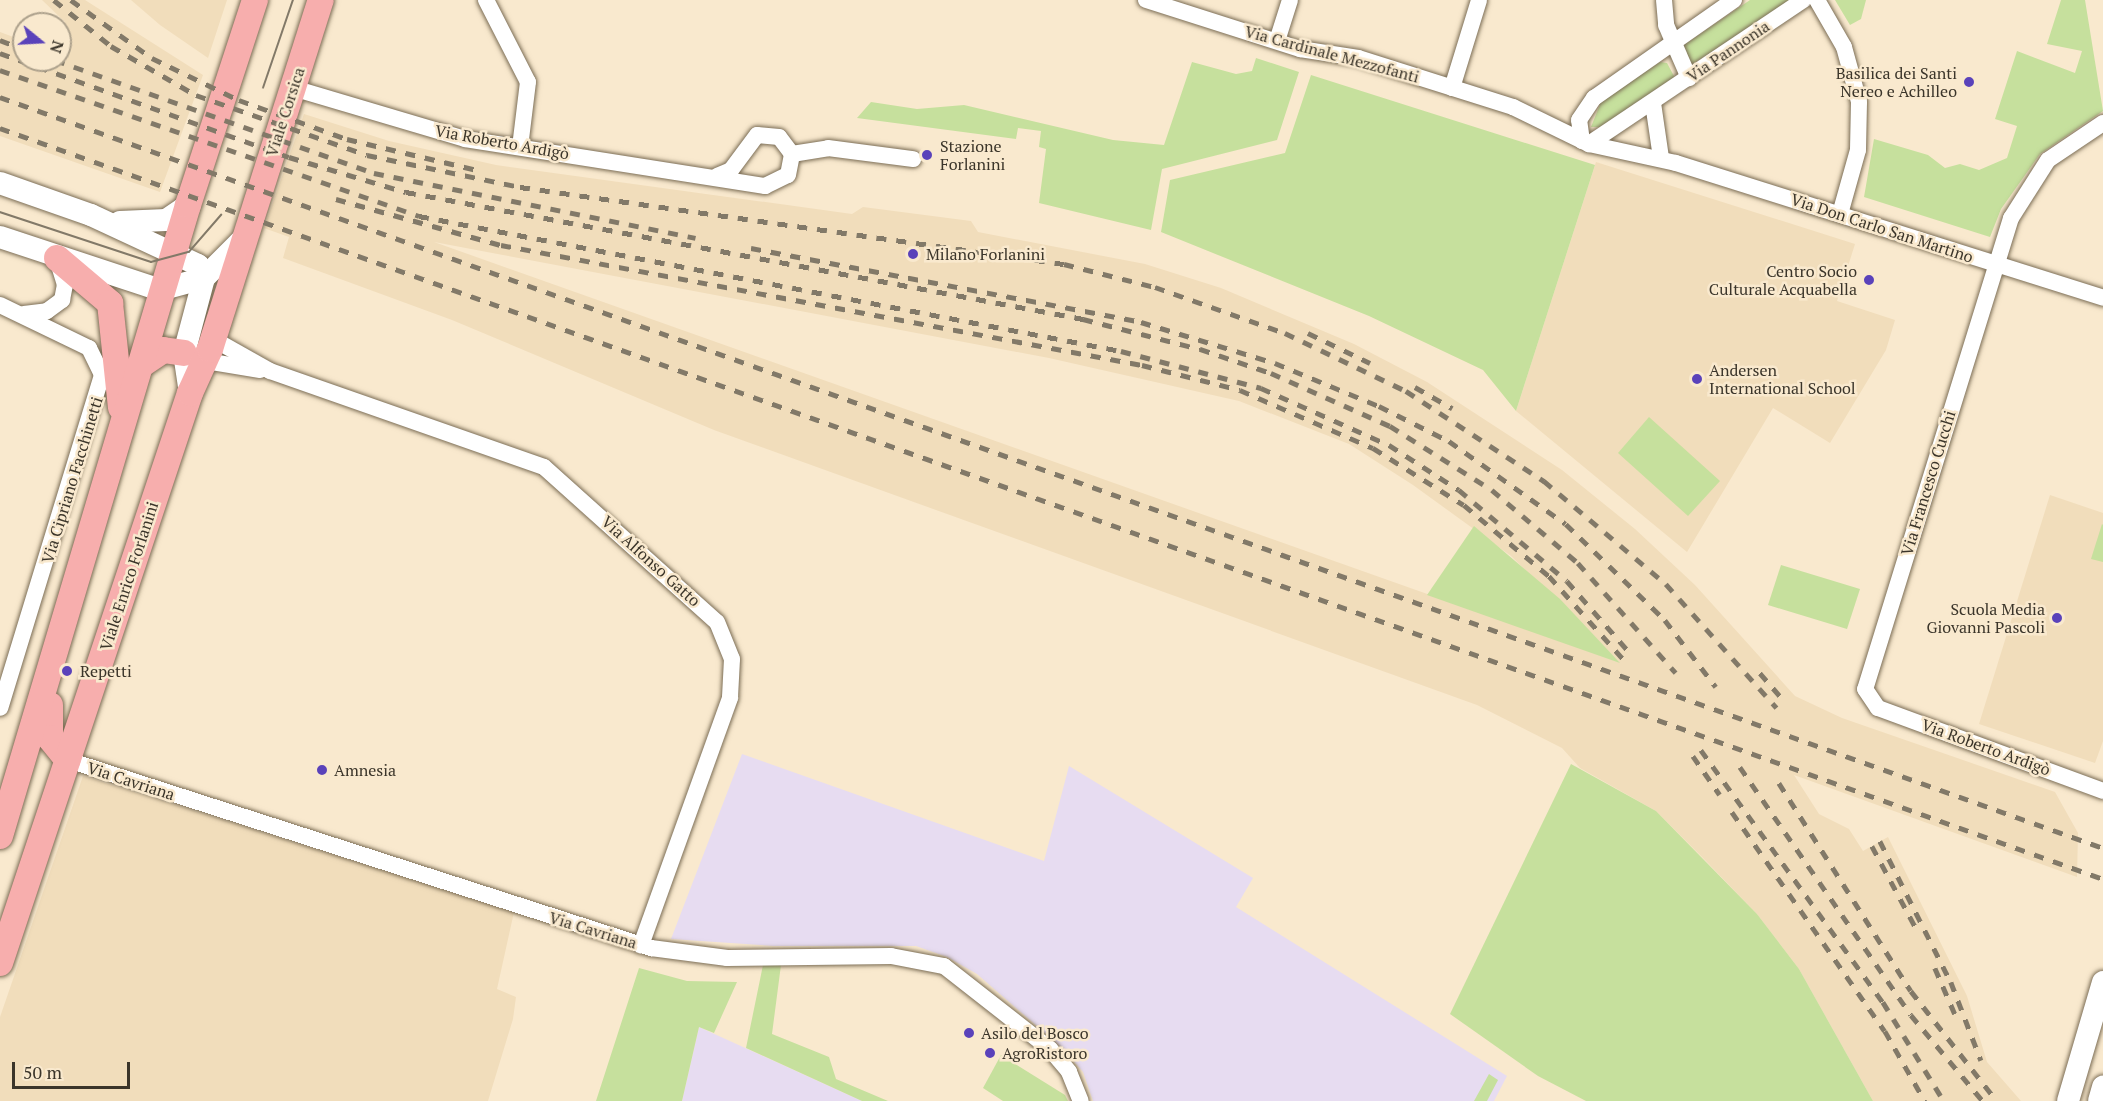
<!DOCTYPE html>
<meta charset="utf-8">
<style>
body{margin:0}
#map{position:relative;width:2103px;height:1101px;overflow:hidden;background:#f9e9ce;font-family:"PT Serif",serif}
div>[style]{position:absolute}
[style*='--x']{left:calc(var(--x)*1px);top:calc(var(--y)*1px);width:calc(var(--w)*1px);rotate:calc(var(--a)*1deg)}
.built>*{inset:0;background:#f1ddbb}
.industrial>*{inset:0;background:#e7dcf1}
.green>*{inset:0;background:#c6e09d}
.roads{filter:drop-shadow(0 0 2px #7b6d55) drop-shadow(0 0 2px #7b6d55)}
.street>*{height:16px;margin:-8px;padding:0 8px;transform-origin:8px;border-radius:8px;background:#fff}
.secondary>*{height:22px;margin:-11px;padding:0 11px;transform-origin:11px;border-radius:11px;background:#fff}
.primary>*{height:26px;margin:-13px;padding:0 13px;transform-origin:13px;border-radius:13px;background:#f7aead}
.tram>*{height:1.5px;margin:-0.75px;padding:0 0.75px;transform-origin:0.75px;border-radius:0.75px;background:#827968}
.rail>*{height:4.5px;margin-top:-2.25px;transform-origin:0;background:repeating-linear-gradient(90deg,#827968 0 10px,transparent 0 20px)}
.dots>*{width:16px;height:16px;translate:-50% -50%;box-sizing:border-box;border:3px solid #f9e9ce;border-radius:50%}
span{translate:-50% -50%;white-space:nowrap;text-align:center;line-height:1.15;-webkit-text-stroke:5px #f9e9ce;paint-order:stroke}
.street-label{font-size:16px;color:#3b352a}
.poi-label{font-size:16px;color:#3b352a}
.right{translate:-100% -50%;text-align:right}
.left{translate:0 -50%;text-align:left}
.north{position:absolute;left:12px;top:12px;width:60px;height:60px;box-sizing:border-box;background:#f9e9ce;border:2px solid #ada18c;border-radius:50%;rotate:108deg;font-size:16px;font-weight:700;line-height:24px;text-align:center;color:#3b352a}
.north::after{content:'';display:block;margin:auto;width:21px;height:27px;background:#5a42ba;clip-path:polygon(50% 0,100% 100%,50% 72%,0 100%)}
.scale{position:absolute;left:12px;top:1062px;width:118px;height:27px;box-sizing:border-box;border:3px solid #3b352a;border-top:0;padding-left:8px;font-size:18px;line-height:21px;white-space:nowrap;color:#3b352a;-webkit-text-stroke:4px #f9e9ce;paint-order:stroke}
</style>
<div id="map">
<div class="built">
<div style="clip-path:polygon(42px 0,85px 0,203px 75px,160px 192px,0 136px,0 32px,24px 41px,24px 60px,60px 60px,60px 30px,65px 22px)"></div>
<div style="clip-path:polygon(131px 0,227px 0,208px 58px,160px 25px)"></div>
<div style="clip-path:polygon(evenodd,304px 114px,389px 141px,496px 165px,852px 214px,863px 207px,971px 221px,978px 232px,1145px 264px,1221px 288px,1354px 344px,1427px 382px,1562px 470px,1635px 529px,1695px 585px,1795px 696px,1842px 718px,2055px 792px,2078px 833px,2077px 877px,1794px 775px,1819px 814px,1849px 829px,1863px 851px,1888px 837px,1967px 996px,1987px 1062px,2021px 1101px,1873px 1101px,1799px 969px,1757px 914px,1702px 857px,1656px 811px,1580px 768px,1562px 748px,1477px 705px,714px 430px,452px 320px,283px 258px,289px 237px,264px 228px,304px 114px,434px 242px,1049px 358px,1239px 401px,1349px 444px,1413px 485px,1511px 556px,1619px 662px,434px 242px)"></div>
<div style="clip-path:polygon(1596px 162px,1855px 244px,1837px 301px,1895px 320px,1886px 350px,1830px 443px,1773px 408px,1687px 552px,1516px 411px)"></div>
<div style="clip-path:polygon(2050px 495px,2103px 513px,2103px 741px,2095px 763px,1979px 724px)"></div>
<div style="clip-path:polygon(83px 776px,514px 912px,497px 989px,516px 997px,513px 1019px,488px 1101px,0 1101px,0 1017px)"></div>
</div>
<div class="industrial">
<div style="clip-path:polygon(742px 754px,1044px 861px,1069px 766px,1253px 878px,1236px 907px,1507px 1076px,1494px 1101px,1093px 1101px,1083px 1072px,1063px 1049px,977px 974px,947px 957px,916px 946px,774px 946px,671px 939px)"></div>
<div style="clip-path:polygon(699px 1027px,862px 1101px,682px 1101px)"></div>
</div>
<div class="green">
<div style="clip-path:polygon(1750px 0,1792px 0,1691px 65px,1684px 45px)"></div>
<div style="clip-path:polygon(1835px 0,1866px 0,1861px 19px,1850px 25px)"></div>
<div style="clip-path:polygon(2061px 0,2085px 0,2103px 111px,2040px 154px,2001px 209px,1990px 237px,1864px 197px,1874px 139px,1928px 155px,1945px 168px,1960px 164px,1979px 170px,2007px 158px,2017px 126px,1995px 119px,2017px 51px,2075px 73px,2082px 51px,2047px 44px)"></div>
<div style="clip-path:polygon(1256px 58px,1299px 72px,1277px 140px,1162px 169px,1151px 230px,1039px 203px,1046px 149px,1039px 147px,1041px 131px,1018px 128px,1016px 139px,857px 118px,871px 102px,917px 109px,964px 105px,1113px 140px,1164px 145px,1192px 62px,1236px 74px,1252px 71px)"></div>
<div style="clip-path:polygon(1660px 62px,1667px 63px,1675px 78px,1601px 127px,1591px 127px,1601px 102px)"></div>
<div style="clip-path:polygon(1311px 75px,1595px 165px,1516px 411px,1483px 370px,1369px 316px,1161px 232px,1170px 180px,1285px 153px)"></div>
<div style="clip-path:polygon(1649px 417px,1720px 481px,1688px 516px,1618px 453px)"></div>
<div style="clip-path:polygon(2102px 524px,2103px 525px,2103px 562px,2091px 559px)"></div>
<div style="clip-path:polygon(1474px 526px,1560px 599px,1620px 663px,1427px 595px)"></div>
<div style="clip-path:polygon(1781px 565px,1860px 589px,1847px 629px,1768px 605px)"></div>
<div style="clip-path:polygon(1571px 764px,1656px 811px,1757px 914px,1799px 969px,1873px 1101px,1586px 1101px,1538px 1076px,1450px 1014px)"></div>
<div style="clip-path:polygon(763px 965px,781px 965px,772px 1034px,829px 1057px,836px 1079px,888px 1101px,862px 1101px,746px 1048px)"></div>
<div style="clip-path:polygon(639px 968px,687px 981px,737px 982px,714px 1033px,699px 1027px,682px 1101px,596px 1101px)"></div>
<div style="clip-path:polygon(1001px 1055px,1065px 1095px,1068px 1101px,1003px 1101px,983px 1088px)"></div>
<div style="clip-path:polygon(1489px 1074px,1498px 1080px,1487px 1101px,1474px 1101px)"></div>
</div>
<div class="roads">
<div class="street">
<div style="--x:486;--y:0;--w:92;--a:62.9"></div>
<div style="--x:528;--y:82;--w:65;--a:97"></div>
<div style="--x:1146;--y:0;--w:162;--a:17.7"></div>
<div style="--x:1300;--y:49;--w:59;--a:8.8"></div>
<div style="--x:1358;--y:58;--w:163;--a:17.5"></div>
<div style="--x:1513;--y:107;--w:85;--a:26"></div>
<div style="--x:1589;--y:144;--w:89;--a:12.3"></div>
<div style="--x:1676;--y:163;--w:448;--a:17.5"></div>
<div style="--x:1664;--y:0;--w:25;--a:85"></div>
<div style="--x:1666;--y:25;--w:58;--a:66.5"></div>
<div style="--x:1817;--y:0;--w:54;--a:60.1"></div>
<div style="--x:1844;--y:47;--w:57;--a:74.7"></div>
<div style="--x:1859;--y:102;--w:48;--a:91.2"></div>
<div style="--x:1858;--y:150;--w:66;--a:105.7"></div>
<div style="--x:1277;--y:41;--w:43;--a:-72.4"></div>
<div style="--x:293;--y:88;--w:179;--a:16.5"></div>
<div style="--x:465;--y:139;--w:304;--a:8.9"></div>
<div style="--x:765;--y:186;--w:25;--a:-26"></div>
<div style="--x:788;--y:175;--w:21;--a:-79"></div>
<div style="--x:792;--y:154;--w:21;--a:-127"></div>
<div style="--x:779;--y:137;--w:22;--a:-175"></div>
<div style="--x:757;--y:135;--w:44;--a:126.6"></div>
<div style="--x:731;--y:170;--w:15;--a:157"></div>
<div style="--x:1452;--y:88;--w:92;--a:-72.9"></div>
<div style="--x:1653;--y:103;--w:56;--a:81.7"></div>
<div style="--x:2103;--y:123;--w:66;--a:146.1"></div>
<div style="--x:2048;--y:160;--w:69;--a:122.5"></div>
<div style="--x:2011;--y:218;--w:493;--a:107.2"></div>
<div style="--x:1865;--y:689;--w:23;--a:56"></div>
<div style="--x:1878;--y:708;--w:240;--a:20.2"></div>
<div style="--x:1582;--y:141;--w:21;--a:-98"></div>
<div style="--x:1579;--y:120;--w:27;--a:-56"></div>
<div style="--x:1594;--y:98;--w:171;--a:-35"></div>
<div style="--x:1589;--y:144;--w:258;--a:-33.9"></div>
<div style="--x:792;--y:154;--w:36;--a:-9"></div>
<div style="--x:828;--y:148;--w:86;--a:7.4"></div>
<div style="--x:0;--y:305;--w:99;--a:25.8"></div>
<div style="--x:89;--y:348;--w:30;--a:64"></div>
<div style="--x:102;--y:375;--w:348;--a:107"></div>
<div style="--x:24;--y:314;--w:23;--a:-7"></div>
<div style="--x:47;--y:311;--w:19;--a:-36"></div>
<div style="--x:62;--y:300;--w:15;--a:-79"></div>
<div style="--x:65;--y:285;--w:28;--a:-107"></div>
<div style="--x:213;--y:339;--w:65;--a:29.3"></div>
<div style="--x:270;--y:371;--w:290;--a:19.3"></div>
<div style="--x:544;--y:467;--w:232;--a:41.9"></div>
<div style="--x:717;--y:622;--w:40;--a:68"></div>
<div style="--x:732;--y:659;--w:39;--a:93"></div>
<div style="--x:730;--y:698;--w:263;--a:109.8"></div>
<div style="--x:206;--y:361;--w:55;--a:9.5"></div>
<div style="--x:68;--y:760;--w:613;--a:17.87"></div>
<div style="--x:651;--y:948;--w:77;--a:7.5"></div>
<div style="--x:727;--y:958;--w:164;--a:-0.7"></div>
<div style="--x:891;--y:956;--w:54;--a:10.7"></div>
<div style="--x:944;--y:966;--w:135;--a:38.1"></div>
<div style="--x:1050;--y:1049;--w:30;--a:50"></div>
<div style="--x:1069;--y:1072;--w:31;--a:68"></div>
</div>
<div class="secondary">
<div style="--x:0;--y:183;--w:96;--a:19.4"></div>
<div style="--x:91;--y:215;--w:118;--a:25"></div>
<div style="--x:198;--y:265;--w:14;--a:65"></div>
<div style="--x:204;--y:278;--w:78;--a:104.9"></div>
<div style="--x:184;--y:353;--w:40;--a:81.5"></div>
<div style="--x:120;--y:222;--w:46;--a:-2.5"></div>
<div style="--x:166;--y:220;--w:27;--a:-34"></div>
<div style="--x:0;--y:237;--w:169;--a:18.3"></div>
<div style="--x:160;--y:290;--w:46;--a:-15.3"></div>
<div style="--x:204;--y:278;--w:55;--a:-45"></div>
<div style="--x:2068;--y:1101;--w:124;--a:-73.6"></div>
<div style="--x:2099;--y:1101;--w:15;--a:-74"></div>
</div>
<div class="primary">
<div style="--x:57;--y:258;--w:70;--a:40.3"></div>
<div style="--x:110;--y:303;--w:105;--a:84"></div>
<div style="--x:141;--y:365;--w:27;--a:-34"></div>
<div style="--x:163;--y:350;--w:21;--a:8"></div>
<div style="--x:50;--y:705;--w:33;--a:90"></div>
<div style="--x:50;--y:738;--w:28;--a:51"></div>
<div style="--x:0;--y:836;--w:658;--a:-73.41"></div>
<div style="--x:188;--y:205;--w:216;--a:-71.9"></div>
<div style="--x:0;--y:963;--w:601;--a:-71.57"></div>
<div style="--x:190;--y:393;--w:48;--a:-65.6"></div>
<div style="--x:210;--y:349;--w:366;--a:-72.4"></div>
</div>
</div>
<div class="tram">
<div style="--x:263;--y:88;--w:93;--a:-71.2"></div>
<div style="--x:0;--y:212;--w:159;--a:18.3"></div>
<div style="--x:151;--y:262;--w:39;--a:-15"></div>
<div style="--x:189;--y:252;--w:49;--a:-49.1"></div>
</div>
<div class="rail">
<div style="--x:54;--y:0;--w:73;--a:38.9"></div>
<div style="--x:111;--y:46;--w:98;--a:30"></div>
<div style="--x:196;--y:95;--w:181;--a:19.3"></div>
<div style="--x:367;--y:155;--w:156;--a:11.8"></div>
<div style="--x:520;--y:187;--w:549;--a:8.06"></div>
<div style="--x:1064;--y:264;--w:94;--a:14.2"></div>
<div style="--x:1155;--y:287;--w:138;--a:19.5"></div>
<div style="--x:1285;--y:333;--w:134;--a:25.6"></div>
<div style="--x:1406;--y:391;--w:165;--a:33.1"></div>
<div style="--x:1544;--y:481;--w:160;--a:40.2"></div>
<div style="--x:1666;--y:584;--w:166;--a:48.2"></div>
<div style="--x:71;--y:0;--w:100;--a:35.6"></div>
<div style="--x:152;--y:58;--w:97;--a:25.8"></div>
<div style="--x:239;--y:100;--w:115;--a:19.9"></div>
<div style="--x:347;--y:139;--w:138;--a:13.4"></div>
<div style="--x:0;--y:40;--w:26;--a:21"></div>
<div style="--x:0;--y:53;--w:307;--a:19.8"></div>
<div style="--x:289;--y:157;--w:122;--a:16.7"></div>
<div style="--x:406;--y:192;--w:689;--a:10.62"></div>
<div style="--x:1083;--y:319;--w:121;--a:14.4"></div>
<div style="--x:1200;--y:349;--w:75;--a:18.7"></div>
<div style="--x:1271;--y:373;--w:130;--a:24"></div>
<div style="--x:1390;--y:426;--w:120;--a:32.1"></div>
<div style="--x:1492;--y:490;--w:113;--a:40.3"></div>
<div style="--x:1578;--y:563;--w:147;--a:48.3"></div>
<div style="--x:55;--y:60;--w:338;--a:19.5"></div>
<div style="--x:374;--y:173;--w:328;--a:11.4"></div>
<div style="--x:0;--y:70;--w:444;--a:19.2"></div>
<div style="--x:419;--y:216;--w:715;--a:10.89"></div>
<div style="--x:1121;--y:351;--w:145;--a:14.8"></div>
<div style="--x:1261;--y:388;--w:140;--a:24"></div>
<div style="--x:1389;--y:445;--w:83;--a:32.7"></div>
<div style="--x:1459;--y:490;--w:141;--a:40.1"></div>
<div style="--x:1567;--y:581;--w:97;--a:48.8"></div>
<div style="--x:0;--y:97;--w:2233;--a:19.65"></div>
<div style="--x:0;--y:128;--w:2233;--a:19.65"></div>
<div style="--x:336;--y:199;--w:171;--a:15.6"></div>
<div style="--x:501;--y:245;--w:652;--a:10.6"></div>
<div style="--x:1142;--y:365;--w:101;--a:14.3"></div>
<div style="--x:1240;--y:390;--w:145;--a:23.6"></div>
<div style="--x:1373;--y:448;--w:107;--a:32.1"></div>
<div style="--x:1464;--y:505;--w:111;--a:39.9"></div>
<div style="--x:1549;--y:576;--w:113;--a:48.2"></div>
<div style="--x:751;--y:248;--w:397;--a:10.7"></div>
<div style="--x:1141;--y:322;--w:140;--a:17"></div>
<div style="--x:1275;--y:363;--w:113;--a:22.5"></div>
<div style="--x:1379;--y:406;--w:78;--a:26.6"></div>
<div style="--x:1449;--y:441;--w:143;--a:35.4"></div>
<div style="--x:1566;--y:524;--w:138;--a:44.1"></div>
<div style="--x:1665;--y:620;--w:84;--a:52.7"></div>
<div style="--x:1308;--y:333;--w:69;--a:25.8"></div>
<div style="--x:1415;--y:387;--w:43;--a:29.6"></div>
<div style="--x:1760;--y:673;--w:38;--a:49"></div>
<div style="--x:1701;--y:750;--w:311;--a:54.2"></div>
<div style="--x:1883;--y:1002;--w:116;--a:58.4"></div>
<div style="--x:1693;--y:756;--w:47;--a:55.3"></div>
<div style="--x:1740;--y:767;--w:301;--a:55.4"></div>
<div style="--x:1911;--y:1015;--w:112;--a:50.1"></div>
<div style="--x:1779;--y:783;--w:246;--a:57.6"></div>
<div style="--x:1911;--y:991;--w:140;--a:52"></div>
<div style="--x:1732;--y:812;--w:267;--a:55.1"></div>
<div style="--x:1885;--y:1031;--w:81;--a:60.3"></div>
<div style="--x:1880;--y:841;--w:158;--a:63.3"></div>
<div style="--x:1951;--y:982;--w:84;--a:69"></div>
<div style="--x:1872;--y:846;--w:95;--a:61.8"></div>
<div style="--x:1935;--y:968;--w:50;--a:66.5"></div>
</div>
<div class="dots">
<div style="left:1969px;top:82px;background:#5a42ba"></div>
<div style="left:927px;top:155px;background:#5a42ba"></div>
<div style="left:913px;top:254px;background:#5a42ba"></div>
<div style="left:1869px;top:280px;background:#5a42ba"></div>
<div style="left:1697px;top:379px;background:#5a42ba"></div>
<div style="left:2057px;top:618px;background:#5a42ba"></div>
<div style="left:67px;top:671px;background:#5a42ba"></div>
<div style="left:322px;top:770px;background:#5a42ba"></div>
<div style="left:969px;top:1033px;background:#5a42ba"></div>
<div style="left:990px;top:1053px;background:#5a42ba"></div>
</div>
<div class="street-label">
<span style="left:1728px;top:51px;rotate:-34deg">Via Pannonia</span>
<span style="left:1332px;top:54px;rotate:15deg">Via Cardinale Mezzofanti</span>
<span style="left:285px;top:112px;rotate:-72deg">Viale Corsica</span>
<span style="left:502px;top:142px;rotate:10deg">Via Roberto Ardigò</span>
<span style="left:1882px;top:228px;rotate:18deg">Via Don Carlo San Martino</span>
<span style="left:72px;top:480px;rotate:-73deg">Via Cipriano Facchinetti</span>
<span style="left:1928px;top:483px;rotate:-73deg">Via Francesco Cucchi</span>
<span style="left:651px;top:561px;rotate:42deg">Via Alfonso Gatto</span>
<span style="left:129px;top:576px;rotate:-72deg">Viale Enrico Forlanini</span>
<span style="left:1986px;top:747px;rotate:20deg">Via Roberto Ardigò</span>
<span style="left:131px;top:781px;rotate:18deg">Via Cavriana</span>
<span style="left:593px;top:930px;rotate:17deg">Via Cavriana</span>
</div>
<div class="poi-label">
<span class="right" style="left:1957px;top:82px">Basilica dei Santi<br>Nereo e Achilleo</span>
<span class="left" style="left:940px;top:155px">Stazione<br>Forlanini</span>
<span class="left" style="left:926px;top:254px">Milano Forlanini</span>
<span class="right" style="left:1857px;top:280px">Centro Socio<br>Culturale Acquabella</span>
<span class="left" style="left:1709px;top:379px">Andersen<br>International School</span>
<span class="right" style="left:2045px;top:618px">Scuola Media<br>Giovanni Pascoli</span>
<span class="left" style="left:80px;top:671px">Repetti</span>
<span class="left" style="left:334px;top:770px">Amnesia</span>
<span class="left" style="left:981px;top:1033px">Asilo del Bosco</span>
<span class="left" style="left:1002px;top:1053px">AgroRistoro</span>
</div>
<div class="north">N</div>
<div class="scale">50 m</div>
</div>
